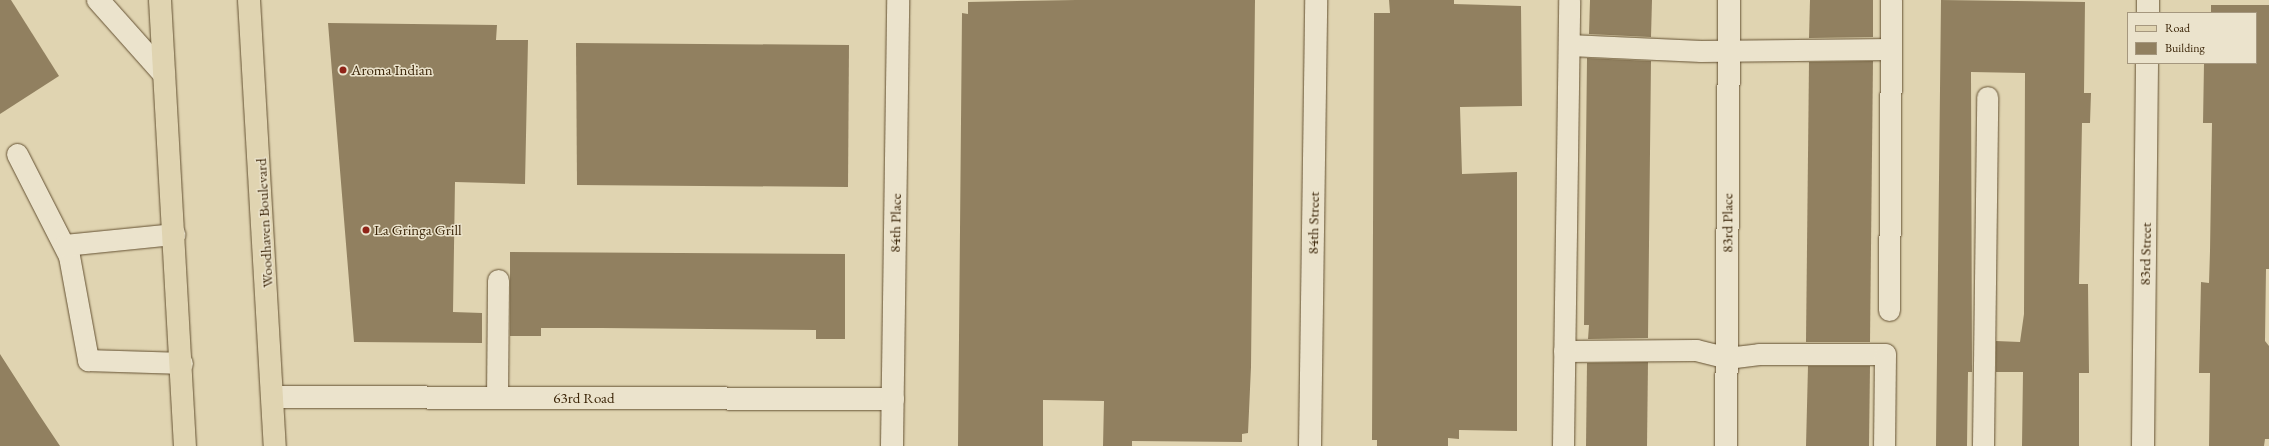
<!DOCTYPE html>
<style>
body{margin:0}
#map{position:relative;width:2269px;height:446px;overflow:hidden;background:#e0d4b1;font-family:"EB Garamond",serif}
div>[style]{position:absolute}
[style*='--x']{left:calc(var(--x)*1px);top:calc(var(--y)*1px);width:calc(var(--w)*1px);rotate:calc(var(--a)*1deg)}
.building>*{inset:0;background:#918060}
.roads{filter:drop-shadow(0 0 1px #645132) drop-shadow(0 0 1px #645132)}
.lane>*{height:21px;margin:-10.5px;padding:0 10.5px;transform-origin:10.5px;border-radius:10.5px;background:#ebe3cc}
.street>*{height:22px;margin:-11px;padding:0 11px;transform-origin:11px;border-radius:11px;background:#ebe3cc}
.primary>*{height:22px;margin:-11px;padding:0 11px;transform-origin:11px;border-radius:11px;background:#e0d4b1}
.dots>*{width:11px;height:11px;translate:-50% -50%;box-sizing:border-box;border:2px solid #ebe3cc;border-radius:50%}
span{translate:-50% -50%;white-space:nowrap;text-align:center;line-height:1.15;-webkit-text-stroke:3px #ebe3cc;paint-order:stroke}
.poi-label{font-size:15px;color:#3b2508}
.left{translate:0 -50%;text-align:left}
.street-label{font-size:15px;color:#3b2508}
.legend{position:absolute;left:2127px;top:12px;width:130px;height:52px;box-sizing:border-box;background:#ebe3cc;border:1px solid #a5977e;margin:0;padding:5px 7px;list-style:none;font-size:12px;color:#3b2508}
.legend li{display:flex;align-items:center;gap:8px;height:20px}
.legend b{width:20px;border:1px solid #a5977e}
</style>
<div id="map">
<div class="building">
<div style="clip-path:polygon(0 0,11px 0,59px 76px,0 114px)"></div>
<div style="clip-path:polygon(1076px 0,1255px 0,1251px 367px,1248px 433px,1242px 434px,1242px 442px,1132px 441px,1132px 446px,1103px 446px,1104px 401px,1043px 400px,1043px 446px,958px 446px,962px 13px,968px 14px,968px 2px)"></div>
<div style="clip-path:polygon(1389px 0,1454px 0,1454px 4px,1521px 6px,1522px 106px,1460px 107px,1462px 174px,1517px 172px,1517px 431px,1459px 430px,1459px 439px,1448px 438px,1448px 446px,1377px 446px,1377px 440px,1372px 440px,1374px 13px,1390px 13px)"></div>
<div style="clip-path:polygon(1590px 0,1652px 0,1651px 37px,1589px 34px)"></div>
<div style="clip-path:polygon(1810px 0,1873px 0,1873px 37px,1809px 38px)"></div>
<div style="clip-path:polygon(1941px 0,2085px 2px,2084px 93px,2091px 93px,2090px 123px,2082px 123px,2079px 284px,2088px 284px,2089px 373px,2079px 373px,2079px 446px,2022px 446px,2023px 372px,1996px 372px,1996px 341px,2020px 342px,2024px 314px,2025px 73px,1971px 72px,1972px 372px,1968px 372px,1967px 446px,1936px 446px)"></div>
<div style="clip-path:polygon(2211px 5px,2269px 5px,2269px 269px,2266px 269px,2265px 341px,2269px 346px,2269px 439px,2265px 439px,2264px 446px,2209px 446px,2210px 373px,2199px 373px,2201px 282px,2209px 283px,2210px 251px,2212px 123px,2203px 123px,2204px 63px,2256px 63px,2256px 13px,2211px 13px)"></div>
<div style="clip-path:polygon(328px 23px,497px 25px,496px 40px,528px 40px,525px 184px,455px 182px,453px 312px,482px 313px,482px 343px,354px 342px)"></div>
<div style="clip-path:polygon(576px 43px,849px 45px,848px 187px,577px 185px)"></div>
<div style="clip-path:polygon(1587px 58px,1651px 61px,1648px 338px,1588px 339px,1589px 325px,1584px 325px)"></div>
<div style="clip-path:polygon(1873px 61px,1870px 342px,1806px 342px,1809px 62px)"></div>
<div style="clip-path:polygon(510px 252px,845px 254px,845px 339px,816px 339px,816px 330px,601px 328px,541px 328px,541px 336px,510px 336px)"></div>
<div style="clip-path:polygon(0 354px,36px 410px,60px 446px,0 446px)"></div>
<div style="clip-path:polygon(1648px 362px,1647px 446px,1586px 446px,1587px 363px)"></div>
<div style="clip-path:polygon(1808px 366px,1870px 366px,1869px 446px,1806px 446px)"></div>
</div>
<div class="roads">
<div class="lane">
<div style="--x:1569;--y:45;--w:132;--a:2.6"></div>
<div style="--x:1701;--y:51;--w:190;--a:-0.6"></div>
<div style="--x:17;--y:154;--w:114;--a:63"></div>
<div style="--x:69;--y:256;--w:106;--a:79.6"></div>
<div style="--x:88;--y:360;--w:94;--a:1.8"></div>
<div style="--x:65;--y:245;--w:110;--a:-5.8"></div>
<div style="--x:1889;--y:310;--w:310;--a:-89.6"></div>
<div style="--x:1564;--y:351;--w:132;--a:-0.4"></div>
<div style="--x:1696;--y:350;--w:32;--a:14"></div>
<div style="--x:1727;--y:358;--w:32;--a:-7"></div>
<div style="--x:1759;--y:354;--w:126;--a:0"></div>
<div style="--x:1885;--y:354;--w:92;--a:90.6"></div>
<div style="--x:497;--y:398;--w:118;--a:-89.5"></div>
<div style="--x:1563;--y:446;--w:446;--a:-89.2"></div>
<div style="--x:1983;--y:446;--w:349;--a:-89.3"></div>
</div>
<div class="street">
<div style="--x:98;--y:0;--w:99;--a:48.3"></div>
<div style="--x:2148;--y:13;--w:13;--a:-90"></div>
<div style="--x:274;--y:397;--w:619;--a:0.19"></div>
<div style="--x:892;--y:446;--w:446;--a:-89.2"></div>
<div style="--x:1310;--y:446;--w:446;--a:-89.2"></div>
<div style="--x:1726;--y:446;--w:446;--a:-89.6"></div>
<div style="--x:2143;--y:446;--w:383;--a:-89.4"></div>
</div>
<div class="primary">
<div style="--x:160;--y:0;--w:447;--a:86.8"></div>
<div style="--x:249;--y:0;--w:447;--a:86.7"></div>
</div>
</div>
<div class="dots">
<div style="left:343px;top:70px;background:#8f2418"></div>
<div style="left:366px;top:230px;background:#8f2418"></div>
</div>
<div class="poi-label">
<span class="left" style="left:351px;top:70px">Aroma Indian</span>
<span class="left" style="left:374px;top:230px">La Gringa Grill</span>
</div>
<div class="street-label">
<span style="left:264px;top:223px;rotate:-93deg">Woodhaven Boulevard</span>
<span style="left:895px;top:223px;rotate:-89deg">84th Place</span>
<span style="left:1313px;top:223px;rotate:-89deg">84th Street</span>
<span style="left:1727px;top:223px;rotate:-90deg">83rd Place</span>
<span style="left:2145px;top:254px;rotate:-89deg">83rd Street</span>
<span style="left:584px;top:398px">63rd Road</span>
</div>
<ul class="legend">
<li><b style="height:5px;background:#e0d4b1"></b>Road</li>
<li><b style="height:11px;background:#918060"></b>Building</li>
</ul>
</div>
